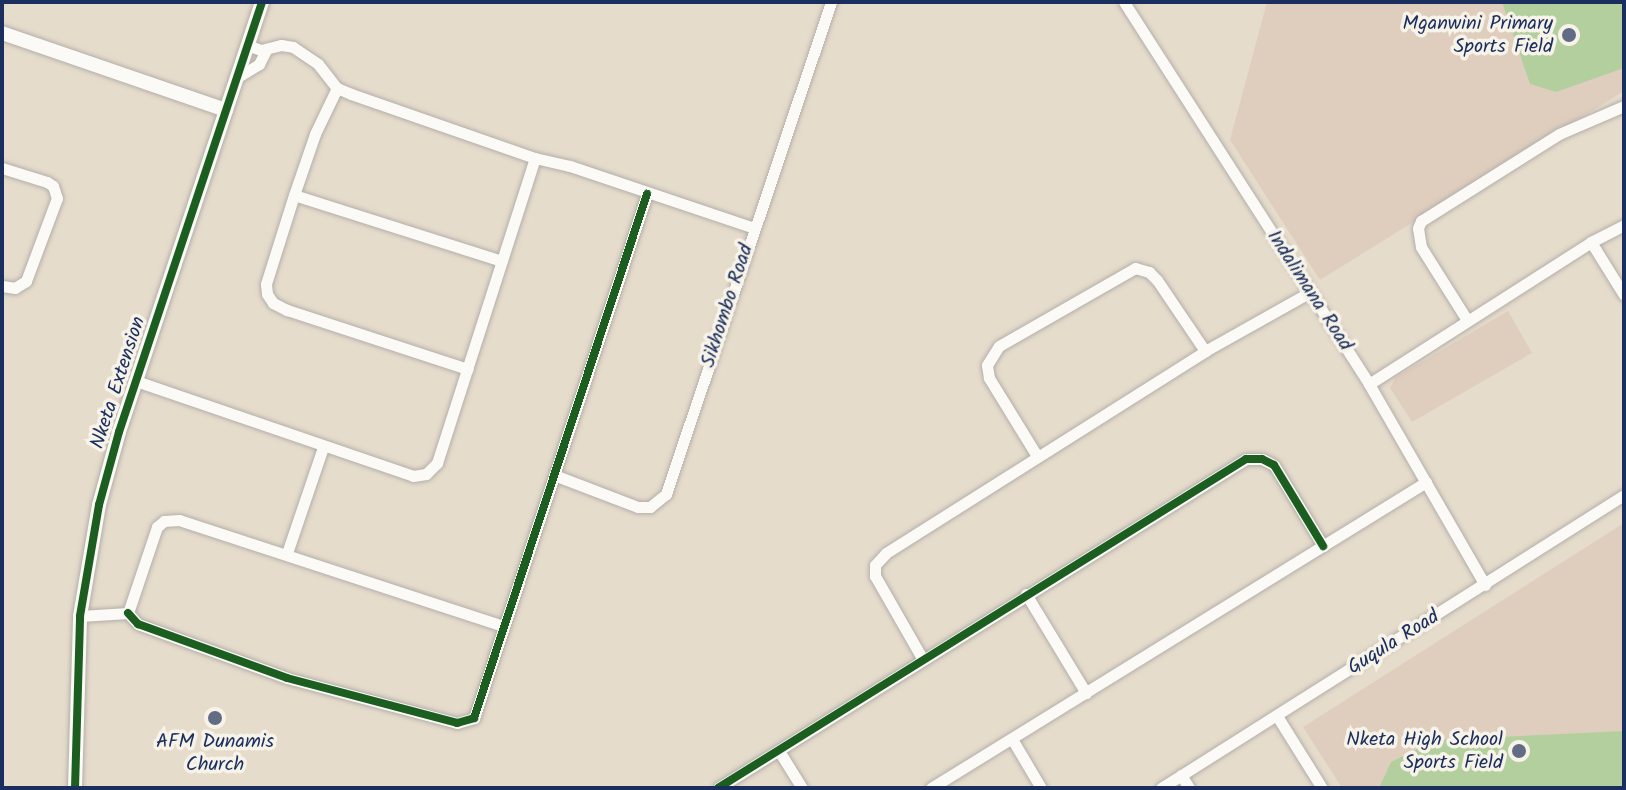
<!DOCTYPE html>
<style>
body{margin:0}
#map{position:relative;width:1626px;height:790px;overflow:hidden;background:#e6dccc;font-family:Kalam,sans-serif}
div>[style]{position:absolute}
[style*='--x']{left:calc(var(--x)*1px);top:calc(var(--y)*1px);width:calc(var(--w)*1px);rotate:calc(var(--a)*1deg)}
.built>*{inset:0;background:#dfcebe}
.green>*{inset:0;background:#b3cf9e}
.roads{filter:drop-shadow(0 0 2px #b3afa9) drop-shadow(0 0 2px #b3afa9)}
.minor>*{height:11px;margin:-5.5px;padding:0 5.5px;transform-origin:5.5px;border-radius:5.5px;background:#fbfaf7}
.tertiary>*{height:14px;margin:-7px;padding:0 7px;transform-origin:7px;border-radius:7px;background:#fbfaf7}
.cycleway>*{height:8px;margin:-4px;padding:0 4px;transform-origin:4px;border-radius:4px;background:#1b5e20}
.dots>*{width:22px;height:22px;translate:-50% -50%;box-sizing:border-box;border:4px solid #f7f3e8;border-radius:50%}
span{translate:-50% -50%;white-space:nowrap;text-align:center;line-height:1.15;-webkit-text-stroke:7px #f7f3e8;paint-order:stroke}
.poi-label{font-size:20px;color:#1b2f5e}
.right{translate:-100% -50%;text-align:right}
.street-label{font-size:20px;color:#1b2f5e}
.frame{position:absolute;inset:0;border:4px solid #1b2f5e;pointer-events:none}
</style>
<div id="map">
<div class="built">
<div style="clip-path:polygon(1267px 2px,1624px 2px,1624px 91px,1320px 280px,1230px 140px)"></div>
<div style="clip-path:polygon(1508px 311px,1532px 353px,1412px 422px,1390px 388px,1396px 377px)"></div>
<div style="clip-path:polygon(1624px 523px,1624px 788px,1342px 788px,1303px 727px)"></div>
</div>
<div class="green">
<div style="clip-path:polygon(1502px 2px,1624px 2px,1624px 68px,1556px 92px,1530px 84px)"></div>
<div style="clip-path:polygon(1624px 731px,1624px 788px,1379px 788px,1391px 762px,1435px 740px)"></div>
</div>
<div class="roads">
<div class="minor">
<div style="--x:1124;--y:2;--w:454;--a:57.3"></div>
<div style="--x:1369;--y:384;--w:232;--a:60"></div>
<div style="--x:247;--y:45;--w:15;--a:20"></div>
<div style="--x:261;--y:50;--w:21;--a:-14"></div>
<div style="--x:281;--y:45;--w:12;--a:9"></div>
<div style="--x:293;--y:47;--w:30;--a:34"></div>
<div style="--x:318;--y:64;--w:31;--a:52"></div>
<div style="--x:337;--y:88;--w:15;--a:23"></div>
<div style="--x:351;--y:94;--w:195;--a:19.2"></div>
<div style="--x:535;--y:158;--w:36;--a:13"></div>
<div style="--x:570;--y:166;--w:194;--a:18.6"></div>
<div style="--x:236;--y:78;--w:27;--a:-31"></div>
<div style="--x:259;--y:64;--w:16;--a:-63"></div>
<div style="--x:337;--y:88;--w:51;--a:115.6"></div>
<div style="--x:315;--y:134;--w:65;--a:109"></div>
<div style="--x:294;--y:195;--w:93;--a:107.5"></div>
<div style="--x:266;--y:284;--w:10;--a:84"></div>
<div style="--x:267;--y:294;--w:11;--a:56"></div>
<div style="--x:273;--y:303;--w:16;--a:27"></div>
<div style="--x:287;--y:310;--w:190;--a:18.1"></div>
<div style="--x:2;--y:168;--w:47;--a:17.3"></div>
<div style="--x:47;--y:182;--w:7;--a:34"></div>
<div style="--x:53;--y:186;--w:13;--a:72"></div>
<div style="--x:57;--y:198;--w:89;--a:110.5"></div>
<div style="--x:26;--y:281;--w:13;--a:148"></div>
<div style="--x:15;--y:288;--w:13;--a:-171"></div>
<div style="--x:294;--y:195;--w:218;--a:17.6"></div>
<div style="--x:1591;--y:242;--w:62;--a:58.1"></div>
<div style="--x:1467;--y:320;--w:86;--a:-122.2"></div>
<div style="--x:1421;--y:247;--w:19;--a:-99"></div>
<div style="--x:1418;--y:228;--w:8;--a:-67"></div>
<div style="--x:1421;--y:221;--w:163;--a:-32.2"></div>
<div style="--x:1559;--y:134;--w:71;--a:-23.3"></div>
<div style="--x:136;--y:381;--w:293;--a:18.9"></div>
<div style="--x:413;--y:476;--w:13;--a:-9"></div>
<div style="--x:426;--y:474;--w:16;--a:-45"></div>
<div style="--x:437;--y:463;--w:320;--a:-72.2"></div>
<div style="--x:1369;--y:384;--w:264;--a:-32.6"></div>
<div style="--x:1591;--y:242;--w:37;--a:-27"></div>
<div style="--x:1037;--y:456;--w:92;--a:-121.6"></div>
<div style="--x:989;--y:378;--w:13;--a:-99"></div>
<div style="--x:987;--y:365;--w:22;--a:-58"></div>
<div style="--x:999;--y:346;--w:157;--a:-29.8"></div>
<div style="--x:1135;--y:268;--w:15;--a:16"></div>
<div style="--x:1149;--y:272;--w:11;--a:45"></div>
<div style="--x:1157;--y:280;--w:86;--a:55.9"></div>
<div style="--x:554;--y:475;--w:90;--a:20.9"></div>
<div style="--x:638;--y:507;--w:12;--a:0"></div>
<div style="--x:650;--y:507;--w:21;--a:-39"></div>
<div style="--x:666;--y:494;--w:519;--a:-71.46"></div>
<div style="--x:287;--y:553;--w:112;--a:-71.2"></div>
<div style="--x:1026;--y:594;--w:116;--a:58.8"></div>
<div style="--x:128;--y:613;--w:15;--a:48"></div>
<div style="--x:138;--y:624;--w:158;--a:19.9"></div>
<div style="--x:287;--y:678;--w:176;--a:14.8"></div>
<div style="--x:457;--y:723;--w:18;--a:-16"></div>
<div style="--x:474;--y:718;--w:552;--a:-71.73"></div>
<div style="--x:128;--y:613;--w:91;--a:-71.4"></div>
<div style="--x:157;--y:527;--w:9;--a:-41"></div>
<div style="--x:164;--y:521;--w:15;--a:-4"></div>
<div style="--x:179;--y:520;--w:341;--a:18.1"></div>
<div style="--x:80;--y:616;--w:48;--a:-3.6"></div>
<div style="--x:922;--y:658;--w:95;--a:-119.8"></div>
<div style="--x:875;--y:576;--w:11;--a:-90"></div>
<div style="--x:875;--y:565;--w:16;--a:-47"></div>
<div style="--x:886;--y:553;--w:378;--a:-32.3"></div>
<div style="--x:1205;--y:351;--w:120;--a:-29.3"></div>
<div style="--x:1277;--y:716;--w:85;--a:58"></div>
<div style="--x:1012;--y:739;--w:57;--a:59.4"></div>
<div style="--x:779;--y:751;--w:44;--a:58.1"></div>
<div style="--x:1181;--y:775;--w:15;--a:58"></div>
<div style="--x:718;--y:788;--w:622;--a:-31.93"></div>
<div style="--x:1246;--y:459;--w:16;--a:0"></div>
<div style="--x:1262;--y:459;--w:13;--a:27"></div>
<div style="--x:1274;--y:465;--w:95;--a:58.8"></div>
<div style="--x:931;--y:788;--w:582;--a:-31.72"></div>
<div style="--x:1161;--y:788;--w:548;--a:-32.33"></div>
</div>
<div class="tertiary">
<div style="--x:2;--y:33;--w:237;--a:19"></div>
<div style="--x:75;--y:788;--w:172;--a:-88.3"></div>
<div style="--x:80;--y:616;--w:113;--a:-80.3"></div>
<div style="--x:99;--y:505;--w:76;--a:-74.7"></div>
<div style="--x:119;--y:432;--w:453;--a:-71.6"></div>
</div>
</div>
<div class="cycleway">
<div style="--x:128;--y:613;--w:15;--a:48"></div>
<div style="--x:138;--y:624;--w:158;--a:19.9"></div>
<div style="--x:287;--y:678;--w:176;--a:14.8"></div>
<div style="--x:457;--y:723;--w:18;--a:-16"></div>
<div style="--x:474;--y:718;--w:552;--a:-71.73"></div>
<div style="--x:75;--y:788;--w:172;--a:-88.3"></div>
<div style="--x:80;--y:616;--w:113;--a:-80.3"></div>
<div style="--x:99;--y:505;--w:76;--a:-74.7"></div>
<div style="--x:119;--y:432;--w:453;--a:-71.6"></div>
<div style="--x:718;--y:788;--w:622;--a:-31.93"></div>
<div style="--x:1246;--y:459;--w:16;--a:0"></div>
<div style="--x:1262;--y:459;--w:13;--a:27"></div>
<div style="--x:1274;--y:465;--w:95;--a:58.8"></div>
</div>
<div class="dots">
<div style="left:1569px;top:35px;background:#626c84"></div>
<div style="left:215px;top:718px;background:#626c84"></div>
<div style="left:1519px;top:751px;background:#626c84"></div>
</div>
<div class="poi-label">
<span class="right" style="left:1553px;top:36px">Mganwini Primary<br>Sports Field</span>
<span class="right" style="left:1503px;top:752px">Nketa High School<br>Sports Field</span>
<span style="left:215px;top:754px">AFM Dunamis<br>Church</span>
</div>
<div class="street-label">
<span style="left:1309px;top:291px;rotate:57deg">Indalimana Road</span>
<span style="left:728px;top:306px;rotate:-72deg">Sikhombo Road</span>
<span style="left:119px;top:383px;rotate:-72deg">Nketa Extension</span>
<span style="left:1394px;top:643px;rotate:-32deg">Guqula Road</span>
</div>
<div class="frame"></div>
</div>
